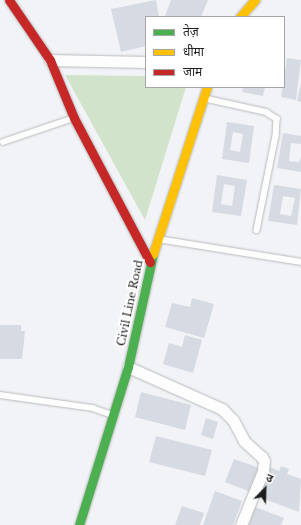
<!DOCTYPE html>
<meta charset="utf-8">
<style>
body{margin:0}
#map{position:relative;width:301px;height:525px;overflow:hidden;background:#f1f3f6;font-family:"Libre Baskerville","Noto Sans Devanagari",serif}
div>[style]{position:absolute}
[style*='--x']{left:calc(var(--x)*1px);top:calc(var(--y)*1px);width:calc(var(--w)*1px);rotate:calc(var(--a)*1deg)}
.green>*{inset:0;background:#d2e3cc}
.building>*{inset:0;background:#d6dae2}
.roads{filter:drop-shadow(0 0 1px #b8babc) drop-shadow(0 0 1px #b8babc)}
.lane>*{height:5.5px;margin:-2.75px;padding:0 2.75px;transform-origin:2.75px;border-radius:2.75px;background:#fdfdfe}
.street>*{height:11px;margin:-5.5px;padding:0 5.5px;transform-origin:5.5px;border-radius:5.5px;background:#fdfdfe}
.fast>*{height:9px;margin:-4.5px;padding:0 4.5px;transform-origin:4.5px;border-radius:4.5px;background:#4caf50}
.slow>*{height:9px;margin:-4.5px;padding:0 4.5px;transform-origin:4.5px;border-radius:4.5px;background:#ffc107}
.jam>*{height:9px;margin:-4.5px;padding:0 4.5px;transform-origin:4.5px;border-radius:4.5px;background:#c62828}
span{translate:-50% -50%;white-space:nowrap;text-align:center;line-height:1.15;-webkit-text-stroke:4px #fff;paint-order:stroke}
.street-label{font-size:11px;color:#1c1d1f}
.legend{position:absolute;left:145px;top:16px;width:140px;height:72px;box-sizing:border-box;background:#fff;border:1px solid #a4a5a5;margin:0;padding:5px 7px;list-style:none;font-size:12px;color:#1c1d1f}
.legend li{display:flex;align-items:center;gap:8px;height:20px}
.legend b{width:20px;border:1px solid #a4a5a5}
.north{position:absolute;left:245px;top:469px;width:40px;height:40px;-webkit-text-stroke:3px #fff;paint-order:stroke;rotate:23deg;font-size:11px;font-weight:700;line-height:16px;text-align:center;color:#1c1d1f}
.north::after{content:'';display:block;margin:auto;width:14px;height:18px;background:#1c1d1f;clip-path:polygon(50% 0,100% 100%,50% 72%,0 100%)}
</style>
<div id="map">
<div class="green">
<div style="clip-path:polygon(65px 75px,146px 76px,146px 87px,186px 87px,145px 220px)"></div>
</div>
<div class="building">
<div style="clip-path:polygon(156px 0,159px 17px,146px 17px,146px 46px,121px 52px,111px 9px)"></div>
<div style="clip-path:polygon(171px 0,208px 0,201px 17px,168px 17px,165px 16px)"></div>
<div style="clip-path:polygon(287px 58px,301px 60px,296px 100px,281px 97px)"></div>
<div style="clip-path:polygon(301px 83px,301px 102px,297px 101px)"></div>
<div style="clip-path:polygon(243px 87px,265px 87px,263px 96px,242px 92px)"></div>
<div style="clip-path:polygon(evenodd,227px 122px,254px 126px,249px 163px,222px 159px,227px 122px,233px 132px,243px 134px,240px 152px,230px 150px,233px 132px)"></div>
<div style="clip-path:polygon(283px 133px,301px 136px,301px 144px,291px 143px,289px 161px,299px 162px,301px 157px,301px 172px,277px 168px)"></div>
<div style="clip-path:polygon(evenodd,217px 175px,247px 180px,241px 216px,212px 212px,217px 175px,224px 184px,235px 186px,232px 206px,221px 204px,224px 184px)"></div>
<div style="clip-path:polygon(evenodd,274px 185px,301px 189px,297px 225px,268px 221px,274px 185px,283px 196px,295px 198px,291px 216px,280px 214px,283px 196px)"></div>
<div style="clip-path:polygon(192px 298px,214px 304px,204px 338px,165px 327px,172px 303px,190px 307px)"></div>
<div style="clip-path:polygon(0 325px,21px 325px,21px 331px,25px 331px,22px 359px,0 359px)"></div>
<div style="clip-path:polygon(185px 335px,202px 340px,193px 373px,163px 364px,169px 343px,182px 347px)"></div>
<div style="clip-path:polygon(141px 392px,191px 405px,185px 430px,135px 417px)"></div>
<div style="clip-path:polygon(206px 418px,218px 422px,213px 439px,201px 435px)"></div>
<div style="clip-path:polygon(156px 436px,212px 450px,205px 476px,149px 462px)"></div>
<div style="clip-path:polygon(234px 459px,262px 469px,253px 493px,225px 482px)"></div>
<div style="clip-path:polygon(281px 466px,289px 469px,287px 474px,301px 479px,299px 512px,259px 497px,270px 467px,279px 471px)"></div>
<div style="clip-path:polygon(215px 491px,242px 501px,233px 525px,203px 525px)"></div>
<div style="clip-path:polygon(182px 506px,204px 513px,200px 525px,175px 525px)"></div>
<div style="clip-path:polygon(255px 507px,284px 518px,281px 525px,249px 525px)"></div>
</div>
<div class="roads">
<div class="lane">
<div style="--x:203;--y:98;--w:65;--a:12.5"></div>
<div style="--x:266;--y:112;--w:13;--a:32"></div>
<div style="--x:277;--y:119;--w:17;--a:93"></div>
<div style="--x:276;--y:136;--w:96;--a:101.4"></div>
<div style="--x:3;--y:142;--w:75;--a:-18.7"></div>
<div style="--x:158;--y:239;--w:145;--a:9.1"></div>
<div style="--x:0;--y:395;--w:94;--a:8"></div>
<div style="--x:93;--y:408;--w:20;--a:20"></div>
</div>
<div class="street">
<div style="--x:50;--y:60;--w:96;--a:1.2"></div>
<div style="--x:128;--y:367;--w:103;--a:24.1"></div>
<div style="--x:222;--y:409;--w:16;--a:45"></div>
<div style="--x:233;--y:420;--w:24;--a:62"></div>
<div style="--x:244;--y:441;--w:24;--a:42"></div>
<div style="--x:262;--y:457;--w:4;--a:63"></div>
<div style="--x:264;--y:461;--w:10;--a:96"></div>
<div style="--x:263;--y:471;--w:58;--a:112.2"></div>
</div>
<div class="fast">
<div style="--x:79;--y:525;--w:165;--a:-72.8"></div>
<div style="--x:128;--y:367;--w:116;--a:-77.5"></div>
</div>
<div class="slow">
<div style="--x:240;--y:17;--w:23;--a:-49"></div>
<div style="--x:153;--y:254;--w:176;--a:-72.1"></div>
</div>
<div class="jam">
<div style="--x:9;--y:0;--w:73;--a:55.7"></div>
<div style="--x:50;--y:60;--w:63;--a:67.5"></div>
<div style="--x:74;--y:118;--w:163;--a:62.2"></div>
</div>
</div>
<div class="street-label">
<span style="left:130px;top:303px;rotate:-78deg">Civil Line Road</span>
</div>
<ul class="legend">
<li><b style="height:5px;background:#4caf50"></b>तेज़</li>
<li><b style="height:5px;background:#ffc107"></b>धीमा</li>
<li><b style="height:5px;background:#c62828"></b>जाम</li>
</ul>
<div class="north">उ</div>
</div>
